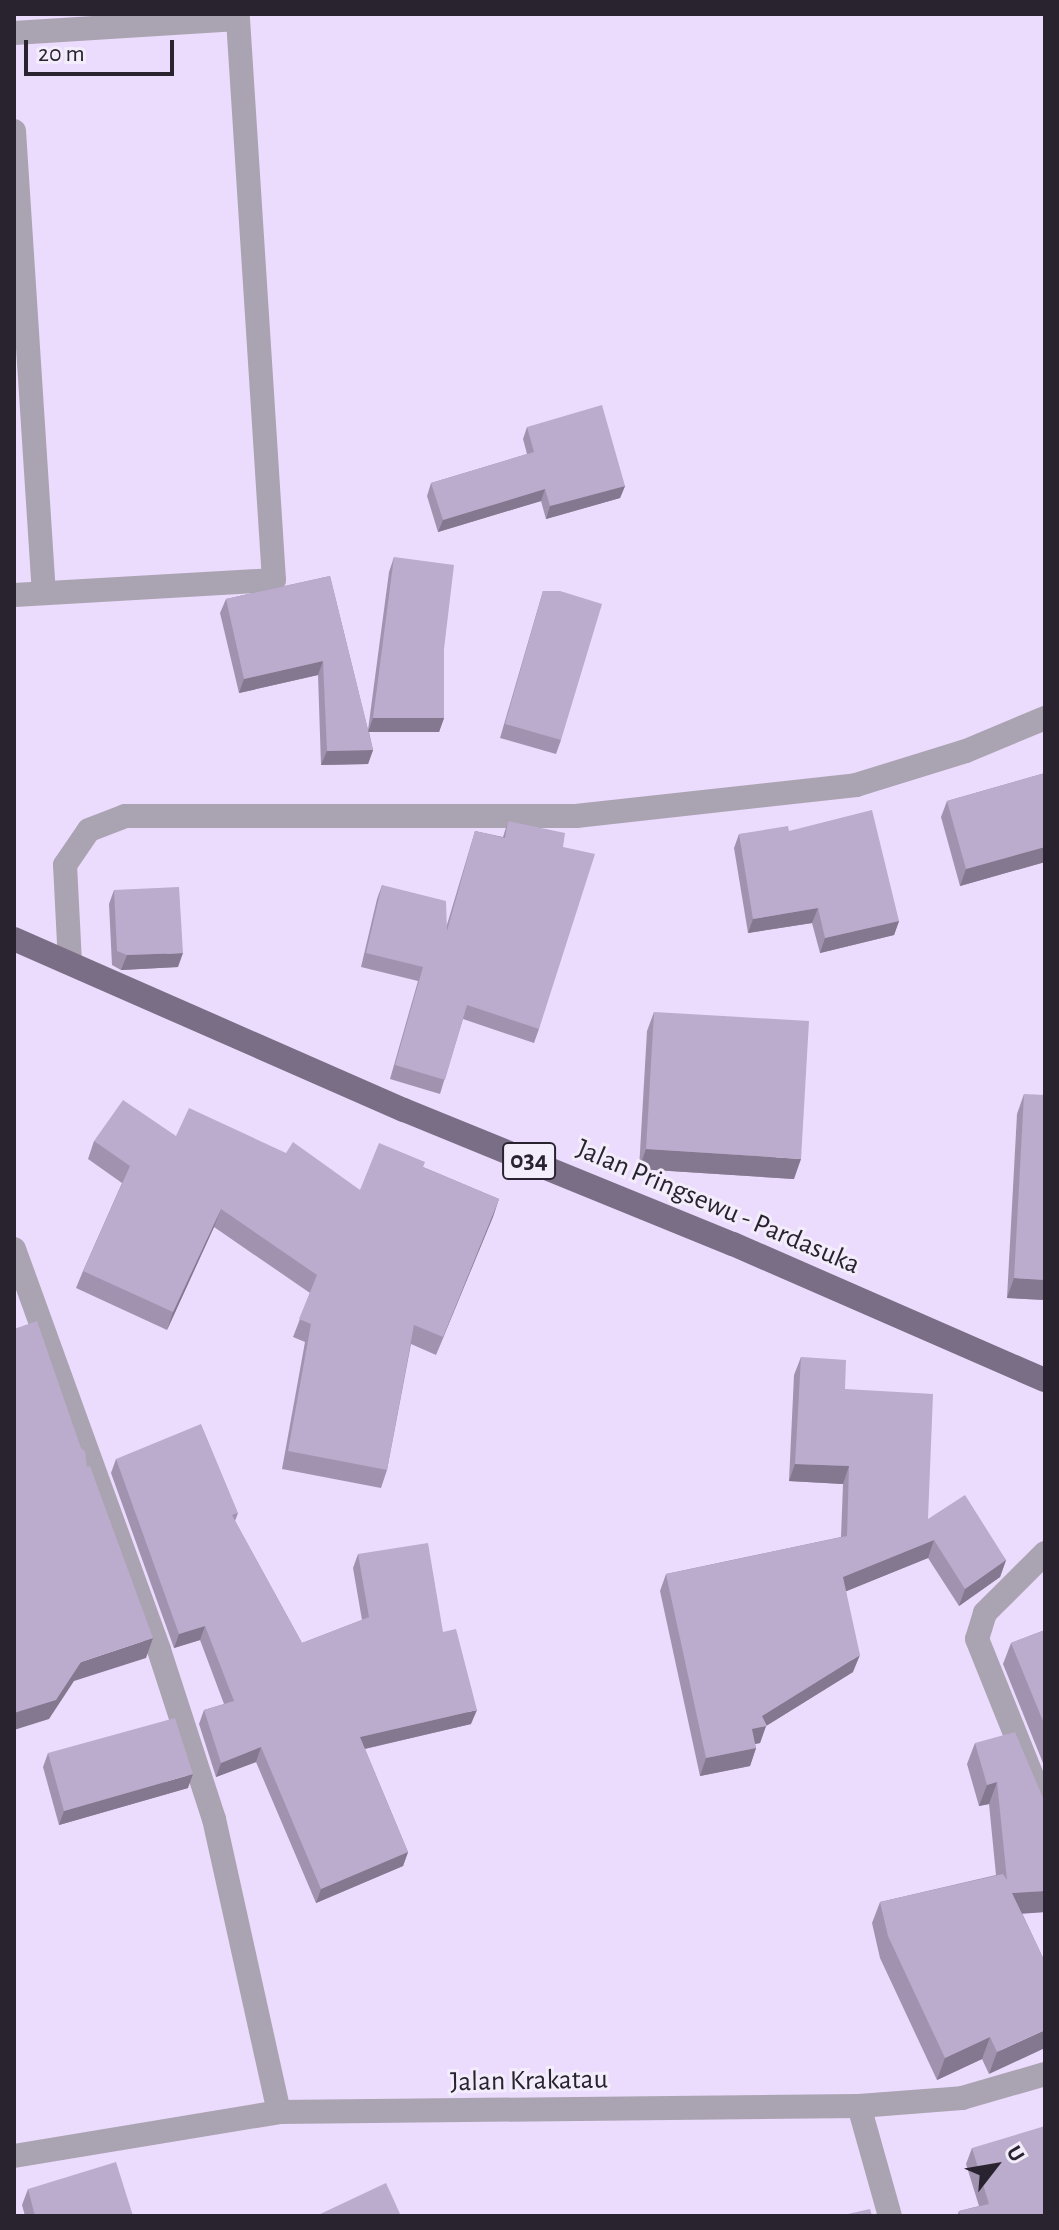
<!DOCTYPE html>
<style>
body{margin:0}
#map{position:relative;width:1059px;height:2230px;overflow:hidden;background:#ebdbfd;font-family:"Alegreya Sans",sans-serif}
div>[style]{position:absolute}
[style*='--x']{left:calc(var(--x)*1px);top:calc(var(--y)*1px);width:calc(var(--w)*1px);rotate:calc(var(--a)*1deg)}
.street>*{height:24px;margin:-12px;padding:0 12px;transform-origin:12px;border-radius:12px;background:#aaa3b1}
.primary>*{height:24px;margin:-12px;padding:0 12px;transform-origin:12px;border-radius:12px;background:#7a6e87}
.wall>*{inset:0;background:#a193af}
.shaded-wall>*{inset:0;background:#83788f}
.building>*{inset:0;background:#bbabcc}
span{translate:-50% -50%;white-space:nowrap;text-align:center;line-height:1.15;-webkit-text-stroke:6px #f3edfb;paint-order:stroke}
.shield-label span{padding:2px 6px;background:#f3edfb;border:2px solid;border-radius:6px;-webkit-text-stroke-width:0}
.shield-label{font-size:26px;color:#292330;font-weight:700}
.street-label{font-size:28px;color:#292330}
.frame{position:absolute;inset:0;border:16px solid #292330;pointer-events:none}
.north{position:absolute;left:955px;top:2126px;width:80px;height:80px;-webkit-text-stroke:6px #f3edfb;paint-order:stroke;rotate:59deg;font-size:22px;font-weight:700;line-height:32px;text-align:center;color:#292330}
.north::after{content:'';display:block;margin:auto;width:28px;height:36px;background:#292330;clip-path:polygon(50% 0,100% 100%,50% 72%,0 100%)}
.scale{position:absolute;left:24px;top:40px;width:150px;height:36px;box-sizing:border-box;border:4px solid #292330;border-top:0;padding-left:10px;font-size:24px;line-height:28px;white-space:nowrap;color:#292330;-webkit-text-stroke:6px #f3edfb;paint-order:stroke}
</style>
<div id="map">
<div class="street">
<div style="--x:14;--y:33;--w:224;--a:-3.6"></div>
<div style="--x:238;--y:19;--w:562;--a:86.33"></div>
<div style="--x:274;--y:580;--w:260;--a:176.7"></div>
<div style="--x:14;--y:131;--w:463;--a:86.3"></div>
<div style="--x:70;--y:963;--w:98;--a:-92.9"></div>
<div style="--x:65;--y:865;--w:42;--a:-55.6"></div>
<div style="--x:89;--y:830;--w:39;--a:-21"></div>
<div style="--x:125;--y:816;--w:451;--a:0"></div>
<div style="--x:576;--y:816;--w:282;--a:-6.3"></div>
<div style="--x:856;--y:785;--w:115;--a:-17.2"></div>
<div style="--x:966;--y:751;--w:86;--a:-22.7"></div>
<div style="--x:14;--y:1249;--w:426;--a:70.1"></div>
<div style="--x:159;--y:1650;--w:178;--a:72"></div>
<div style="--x:214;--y:1819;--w:300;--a:77.5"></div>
<div style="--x:1045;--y:1553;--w:85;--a:135"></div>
<div style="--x:985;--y:1613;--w:27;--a:107"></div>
<div style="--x:977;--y:1639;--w:182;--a:68.1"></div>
<div style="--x:859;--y:2106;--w:114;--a:74.3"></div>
<div style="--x:14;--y:2156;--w:269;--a:-9.4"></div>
<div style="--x:279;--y:2112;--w:580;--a:-0.59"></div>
<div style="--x:859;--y:2106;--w:103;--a:-4.4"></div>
<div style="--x:962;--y:2098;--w:86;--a:-16.1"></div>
</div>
<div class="primary">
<div style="--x:14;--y:939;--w:426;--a:23.7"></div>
<div style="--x:404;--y:1110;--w:355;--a:22.2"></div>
<div style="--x:733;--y:1244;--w:340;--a:23.6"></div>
</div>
<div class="wall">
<div style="clip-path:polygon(527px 427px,625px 486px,620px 498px,546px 519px,541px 501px,438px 532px,427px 496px,431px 483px,527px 454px,523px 439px)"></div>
<div style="clip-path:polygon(394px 557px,444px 649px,444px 718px,439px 732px,369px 732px,373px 750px,368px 764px,321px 765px,318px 675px,239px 693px,220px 613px,226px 599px,330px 576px,368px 730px,389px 572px)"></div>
<div style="clip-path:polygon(543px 591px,561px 740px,556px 754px,500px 738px)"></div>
<div style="clip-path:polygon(1045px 773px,1045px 862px,960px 886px,941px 817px,947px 801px)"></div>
<div style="clip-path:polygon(508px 821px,563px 847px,539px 1029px,534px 1043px,463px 1019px,440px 1094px,390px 1079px,418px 981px,361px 967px,377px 899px,382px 885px,446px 928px,475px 831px,503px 837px)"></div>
<div style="clip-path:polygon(789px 831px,899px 921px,894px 935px,820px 953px,812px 923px,748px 933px,734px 848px,739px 834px)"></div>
<div style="clip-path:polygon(114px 890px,178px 967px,121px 970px,112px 965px,109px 904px)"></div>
<div style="clip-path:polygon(654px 1012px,794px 1179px,639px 1169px,647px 1031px)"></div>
<div style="clip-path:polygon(1024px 1094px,1045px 1300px,1007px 1298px,1017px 1114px)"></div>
<div style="clip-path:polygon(176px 1136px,360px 1190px,423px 1167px,499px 1199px,436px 1355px,411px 1344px,387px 1470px,381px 1488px,282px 1469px,305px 1342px,293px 1337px,310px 1293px,214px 1227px,167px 1330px,76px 1288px,83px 1271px,122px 1183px,88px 1159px,94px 1141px)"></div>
<div style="clip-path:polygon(801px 1357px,845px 1389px,928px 1519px,1006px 1560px,1000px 1577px,959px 1606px,928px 1558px,846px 1591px,853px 1672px,766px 1726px,760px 1743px,755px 1744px,756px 1748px,750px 1766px,700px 1776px,660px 1591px,666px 1574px,841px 1537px,843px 1484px,789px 1481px,794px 1375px)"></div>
<div style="clip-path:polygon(116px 1459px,238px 1513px,235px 1521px,302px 1643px,362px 1620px,353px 1568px,358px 1554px,443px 1632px,471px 1724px,365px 1749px,408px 1852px,403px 1866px,316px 1903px,256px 1762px,216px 1777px,199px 1724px,204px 1710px,224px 1704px,200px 1640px,174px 1648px,111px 1473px)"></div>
<div style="clip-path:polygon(1045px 1630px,1045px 1768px,1003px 1664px,1011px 1643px)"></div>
<div style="clip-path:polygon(975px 1743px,1043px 1798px,1045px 1912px,1022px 1913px,1045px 1962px,989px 2074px,982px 2059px,937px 2080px,880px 1958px,872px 1923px,880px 1902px,996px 1875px,989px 1804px,979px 1806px,967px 1764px)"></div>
<div style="clip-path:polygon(48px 1753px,188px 1788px,59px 1825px,43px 1767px)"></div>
<div style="clip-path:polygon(972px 2148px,1045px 2216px,957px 2216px,959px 2211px,979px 2206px,966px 2164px)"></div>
<div style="clip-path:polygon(28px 2189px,133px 2216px,25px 2216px,22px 2205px)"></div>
</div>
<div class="shaded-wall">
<div style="clip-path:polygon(625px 486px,620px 498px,546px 519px,550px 506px)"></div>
<div style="clip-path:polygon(545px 489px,541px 501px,438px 532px,443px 520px)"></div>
<div style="clip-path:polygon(323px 661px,318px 675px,239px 693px,244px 679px)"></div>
<div style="clip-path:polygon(373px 718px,444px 718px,439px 732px,368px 732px)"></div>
<div style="clip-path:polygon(373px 750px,368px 764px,321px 765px,327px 751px)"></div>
<div style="clip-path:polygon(1045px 847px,1045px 862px,960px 886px,966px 869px)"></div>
<div style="clip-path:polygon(818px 908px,812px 923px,748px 933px,753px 919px)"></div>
<div style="clip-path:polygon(899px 921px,894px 935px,820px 953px,825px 938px)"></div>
<div style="clip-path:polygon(183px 953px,178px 967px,121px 970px,127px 955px)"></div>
<div style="clip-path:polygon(646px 1149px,801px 1159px,794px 1179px,639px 1169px)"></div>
<div style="clip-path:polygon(499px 1199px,493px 1217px,436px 1355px,443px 1337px)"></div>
<div style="clip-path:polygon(221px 1209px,214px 1227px,167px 1330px,173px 1312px)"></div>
<div style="clip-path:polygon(1014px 1278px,1045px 1280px,1045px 1300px,1007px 1298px)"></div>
<div style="clip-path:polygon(795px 1464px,849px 1466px,843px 1484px,789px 1481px)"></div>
<div style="clip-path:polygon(934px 1540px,928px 1558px,837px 1595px,843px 1577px)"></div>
<div style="clip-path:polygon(1006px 1560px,1000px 1577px,959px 1606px,965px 1589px)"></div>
<div style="clip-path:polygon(205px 1626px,200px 1640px,174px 1648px,179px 1634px)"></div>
<div style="clip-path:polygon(153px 1638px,146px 1658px,74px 1681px,49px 1719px,14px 1730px,14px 1713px,81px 1662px)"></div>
<div style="clip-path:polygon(860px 1655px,853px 1672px,766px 1726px,760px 1743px,745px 1746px,752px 1729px,762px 1716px)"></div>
<div style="clip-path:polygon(477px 1710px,471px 1724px,355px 1751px,360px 1737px)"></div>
<div style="clip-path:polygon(261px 1747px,256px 1762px,216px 1777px,221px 1763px)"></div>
<div style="clip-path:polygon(756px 1748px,750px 1766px,700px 1776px,706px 1758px)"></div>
<div style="clip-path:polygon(193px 1774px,188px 1788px,59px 1825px,64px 1811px)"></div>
<div style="clip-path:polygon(997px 1782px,989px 1804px,979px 1806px,987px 1785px)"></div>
<div style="clip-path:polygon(408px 1852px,403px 1866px,316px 1903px,321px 1889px)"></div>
<div style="clip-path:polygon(1045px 1891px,1045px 1912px,1005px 1915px,1012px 1893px)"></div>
<div style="clip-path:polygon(1045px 2030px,1045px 2048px,989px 2074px,997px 2052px)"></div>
<div style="clip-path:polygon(990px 2037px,982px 2059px,937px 2080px,945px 2058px)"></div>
</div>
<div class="building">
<div style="clip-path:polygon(602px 405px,625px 486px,550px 506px,545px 489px,443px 520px,431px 483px,534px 452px,527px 427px)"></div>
<div style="clip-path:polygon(394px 557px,454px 565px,444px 649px,444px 718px,373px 718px)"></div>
<div style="clip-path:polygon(330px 576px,373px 750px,327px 751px,323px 661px,244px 679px,226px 599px)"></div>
<div style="clip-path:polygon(543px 591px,560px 591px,602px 604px,561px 740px,505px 724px)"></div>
<div style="clip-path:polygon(1045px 773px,1045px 847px,966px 869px,947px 801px)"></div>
<div style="clip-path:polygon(872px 810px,899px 921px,825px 938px,818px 908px,753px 919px,739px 834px,788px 826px,789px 831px)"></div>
<div style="clip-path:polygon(508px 821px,565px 833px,563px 847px,595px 854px,539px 1029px,467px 1005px,445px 1080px,395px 1065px,423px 967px,366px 953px,382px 885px,446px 901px,447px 931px,475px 831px,505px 838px)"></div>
<div style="clip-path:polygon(179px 887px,183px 953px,127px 955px,117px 951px,114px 890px)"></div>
<div style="clip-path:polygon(654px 1012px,809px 1021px,801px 1159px,646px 1149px)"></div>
<div style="clip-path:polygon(1024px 1094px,1045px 1095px,1045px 1280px,1014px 1278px)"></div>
<div style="clip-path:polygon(123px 1100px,176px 1136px,189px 1108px,286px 1153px,293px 1142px,360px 1190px,379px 1143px,425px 1162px,423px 1167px,499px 1199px,443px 1337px,414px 1325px,387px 1470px,288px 1451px,311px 1324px,299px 1319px,317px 1275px,221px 1209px,173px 1312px,83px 1271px,130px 1166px,94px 1141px)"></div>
<div style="clip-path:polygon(37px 1321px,81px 1448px,85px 1451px,87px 1467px,90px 1466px,153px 1638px,81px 1662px,56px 1700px,14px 1713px,14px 1329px)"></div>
<div style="clip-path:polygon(801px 1357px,846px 1360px,845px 1389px,933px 1394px,928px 1519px,965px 1495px,1006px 1560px,965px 1589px,934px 1540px,843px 1577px,860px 1655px,762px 1716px,767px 1726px,752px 1729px,756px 1748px,706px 1758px,666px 1574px,847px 1536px,849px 1466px,795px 1464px)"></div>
<div style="clip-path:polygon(201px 1424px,238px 1513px,232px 1515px,302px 1643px,369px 1617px,358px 1554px,428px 1543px,443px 1632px,456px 1629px,477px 1710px,360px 1737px,408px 1852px,321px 1889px,261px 1747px,221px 1763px,204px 1710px,234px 1701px,205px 1626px,179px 1634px,116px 1459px)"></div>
<div style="clip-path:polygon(1045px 1630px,1045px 1726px,1011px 1643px)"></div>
<div style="clip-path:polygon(175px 1718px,193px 1774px,64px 1811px,48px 1753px)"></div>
<div style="clip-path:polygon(1015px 1732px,1043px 1798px,1045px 1798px,1045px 1891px,1012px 1893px,1045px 1962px,1045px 2030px,997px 2052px,990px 2037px,945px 2058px,888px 1936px,880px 1902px,1003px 1874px,1007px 1880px,997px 1782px,987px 1785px,975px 1743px)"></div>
<div style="clip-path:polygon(1045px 2126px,1045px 2216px,960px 2216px,959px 2211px,989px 2204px,972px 2148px)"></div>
<div style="clip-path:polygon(116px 2162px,133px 2216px,35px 2216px,28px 2189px)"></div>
<div style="clip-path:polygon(386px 2183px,401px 2216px,316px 2216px)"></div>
<div style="clip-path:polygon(870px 2209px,872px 2216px,839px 2216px)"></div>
</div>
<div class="shield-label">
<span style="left:529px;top:1161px">034</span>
</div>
<div class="street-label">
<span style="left:718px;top:1207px;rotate:23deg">Jalan Pringsewu - Pardasuka</span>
<span style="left:529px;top:2081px;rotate:-1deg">Jalan Krakatau</span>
</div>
<div class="frame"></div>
<div class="north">U</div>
<div class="scale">20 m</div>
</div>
